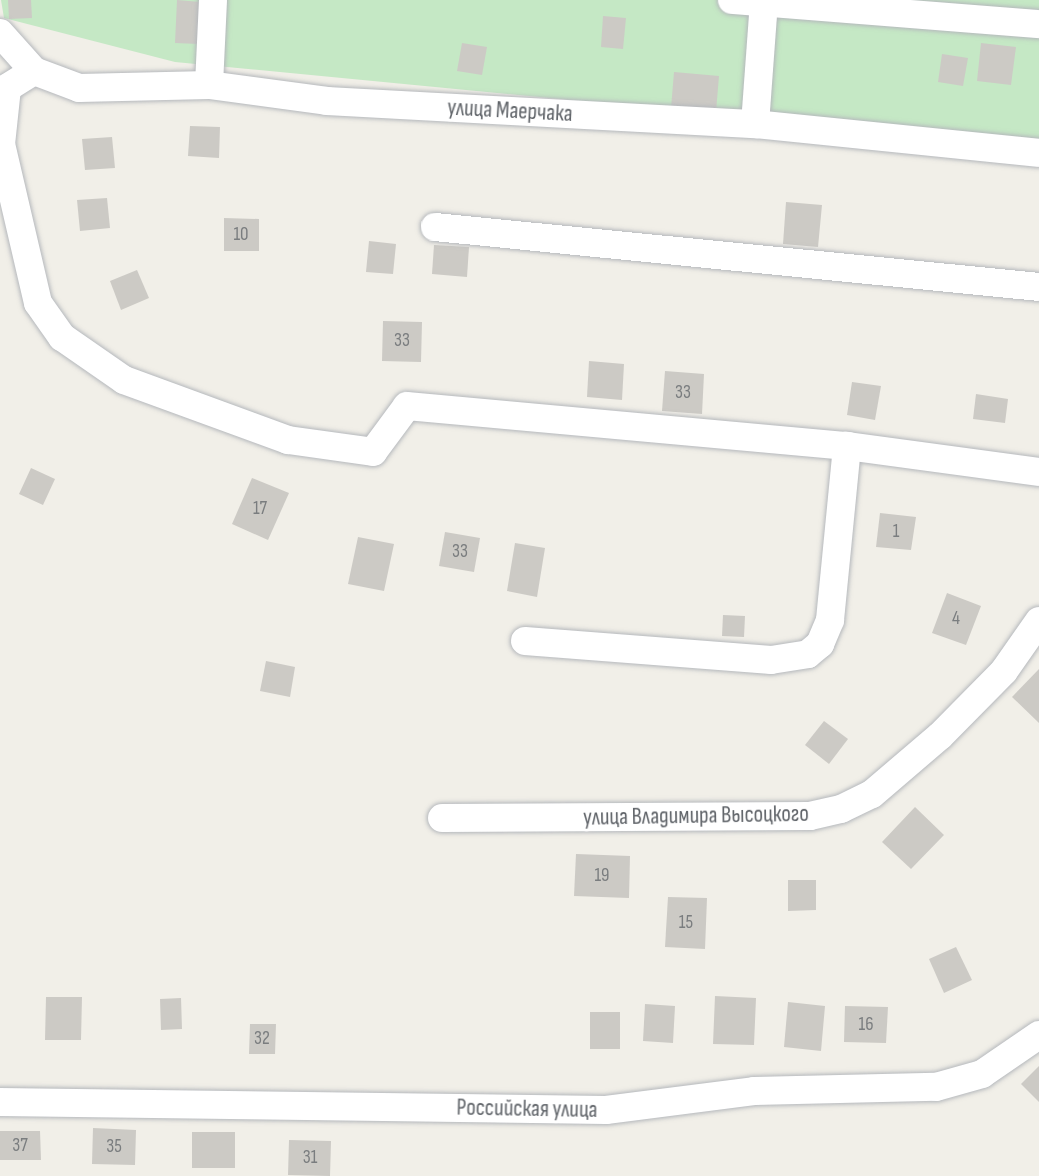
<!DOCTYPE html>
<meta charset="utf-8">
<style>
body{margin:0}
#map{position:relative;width:1039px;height:1176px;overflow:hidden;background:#f1efe8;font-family:"Sofia Sans Condensed",sans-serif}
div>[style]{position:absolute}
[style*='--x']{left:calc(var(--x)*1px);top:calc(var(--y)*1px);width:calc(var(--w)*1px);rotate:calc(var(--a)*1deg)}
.green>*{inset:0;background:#c5e8c5}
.building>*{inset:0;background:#cccac5}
.roads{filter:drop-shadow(0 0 2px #b5b8bc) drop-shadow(0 0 2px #b5b8bc)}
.minor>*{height:28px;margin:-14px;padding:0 14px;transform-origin:14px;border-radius:14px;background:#fff}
span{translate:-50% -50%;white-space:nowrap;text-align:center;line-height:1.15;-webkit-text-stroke:5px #fff;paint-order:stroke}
.number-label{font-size:19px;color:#7a7d7f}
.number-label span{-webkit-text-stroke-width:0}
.street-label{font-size:23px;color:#5f6368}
</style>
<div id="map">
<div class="green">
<div style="clip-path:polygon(1px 0,1039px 0,1039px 145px,175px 62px,4px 18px)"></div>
</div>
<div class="building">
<div style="clip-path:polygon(8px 0,31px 0,32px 18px,9px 19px)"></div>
<div style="clip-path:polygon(177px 0,200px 2px,198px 44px,175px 43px)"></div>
<div style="clip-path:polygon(603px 16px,626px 18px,623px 49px,601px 47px)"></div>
<div style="clip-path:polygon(462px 43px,487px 47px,482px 75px,457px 71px)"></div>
<div style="clip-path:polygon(981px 43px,1016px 47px,1011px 85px,977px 81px)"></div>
<div style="clip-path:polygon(942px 54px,968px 58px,963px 86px,938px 82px)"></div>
<div style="clip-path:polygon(674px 72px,719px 76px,716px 112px,671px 108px)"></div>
<div style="clip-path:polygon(190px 126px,220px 127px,219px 158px,188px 156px)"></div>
<div style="clip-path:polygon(112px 137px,115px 168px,85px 170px,82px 139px)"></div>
<div style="clip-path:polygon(107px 198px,110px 228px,80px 231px,77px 200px)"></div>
<div style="clip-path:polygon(786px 202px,822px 205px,818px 247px,783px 244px)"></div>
<div style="clip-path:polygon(224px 218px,259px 219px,259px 251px,224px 251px)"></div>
<div style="clip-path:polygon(369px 241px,396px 244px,393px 274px,366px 272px)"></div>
<div style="clip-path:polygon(434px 245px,469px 247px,467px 277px,432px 274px)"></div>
<div style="clip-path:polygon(137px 270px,149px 298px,121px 310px,110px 281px)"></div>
<div style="clip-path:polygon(383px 321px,422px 322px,421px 362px,382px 361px)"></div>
<div style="clip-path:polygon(589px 361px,624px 364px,622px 400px,587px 397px)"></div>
<div style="clip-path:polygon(665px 371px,704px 374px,702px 414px,662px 411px)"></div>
<div style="clip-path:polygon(852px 382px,881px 386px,875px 420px,847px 415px)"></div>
<div style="clip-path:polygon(976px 394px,1008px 399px,1005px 423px,973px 419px)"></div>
<div style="clip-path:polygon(31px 468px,55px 479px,43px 505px,19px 494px)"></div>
<div style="clip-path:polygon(252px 478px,289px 493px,268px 540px,232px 524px)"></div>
<div style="clip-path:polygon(880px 513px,916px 517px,911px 550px,876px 547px)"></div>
<div style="clip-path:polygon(445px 532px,480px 538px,474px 572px,439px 566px)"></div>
<div style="clip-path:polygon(358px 537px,394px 544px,384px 591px,348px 584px)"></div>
<div style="clip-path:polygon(515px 543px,545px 548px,537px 597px,507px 591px)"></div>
<div style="clip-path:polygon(947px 593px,981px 606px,966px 645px,932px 633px)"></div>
<div style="clip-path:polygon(723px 615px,745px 616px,744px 637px,722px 636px)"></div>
<div style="clip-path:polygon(266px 661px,295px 667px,290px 697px,260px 691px)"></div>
<div style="clip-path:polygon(1039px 669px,1039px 723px,1012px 697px)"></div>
<div style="clip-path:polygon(824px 721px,848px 739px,829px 764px,805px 745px)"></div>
<div style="clip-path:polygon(915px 807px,944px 835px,911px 869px,882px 842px)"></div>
<div style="clip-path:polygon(576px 854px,630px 856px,629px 898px,574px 896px)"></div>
<div style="clip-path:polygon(788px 880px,816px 880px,816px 910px,788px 911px)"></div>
<div style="clip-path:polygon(668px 897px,707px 898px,705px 949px,665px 947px)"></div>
<div style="clip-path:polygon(956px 947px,972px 980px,944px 993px,929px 959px)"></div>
<div style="clip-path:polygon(715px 996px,756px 998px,754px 1045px,713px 1044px)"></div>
<div style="clip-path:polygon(46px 997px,82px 997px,81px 1040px,45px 1040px)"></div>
<div style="clip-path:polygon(181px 998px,182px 1029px,161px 1030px,160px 999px)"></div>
<div style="clip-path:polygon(788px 1002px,825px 1006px,821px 1051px,784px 1047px)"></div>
<div style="clip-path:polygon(645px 1004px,675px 1006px,673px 1043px,643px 1041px)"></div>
<div style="clip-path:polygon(845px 1006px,888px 1007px,886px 1043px,844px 1042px)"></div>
<div style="clip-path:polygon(590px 1012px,620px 1012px,620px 1049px,590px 1049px)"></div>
<div style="clip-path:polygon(250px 1024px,276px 1024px,275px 1054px,249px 1054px)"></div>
<div style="clip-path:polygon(1039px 1066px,1039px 1102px,1021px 1084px)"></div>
<div style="clip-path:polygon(93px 1128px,136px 1130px,135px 1165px,92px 1164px)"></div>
<div style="clip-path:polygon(0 1131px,40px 1131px,41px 1160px,0 1160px)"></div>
<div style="clip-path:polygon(192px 1132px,235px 1132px,235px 1168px,192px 1168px)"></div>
<div style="clip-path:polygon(289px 1140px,331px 1141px,330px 1176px,288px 1175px)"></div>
</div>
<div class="roads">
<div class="minor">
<div style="--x:732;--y:0;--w:308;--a:4.5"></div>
<div style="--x:0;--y:33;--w:51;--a:48.2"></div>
<div style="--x:34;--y:71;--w:48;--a:20.7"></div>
<div style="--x:79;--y:88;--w:130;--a:-1.3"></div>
<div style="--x:209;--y:85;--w:119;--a:7.7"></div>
<div style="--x:327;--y:101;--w:429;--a:3.1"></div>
<div style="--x:755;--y:124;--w:285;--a:5.8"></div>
<div style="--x:34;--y:71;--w:32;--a:148"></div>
<div style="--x:7;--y:88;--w:56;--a:96.1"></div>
<div style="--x:1;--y:144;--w:163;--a:76.9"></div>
<div style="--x:38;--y:303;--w:42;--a:54.8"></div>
<div style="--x:62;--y:337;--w:75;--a:34.7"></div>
<div style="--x:124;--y:380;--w:175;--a:20.1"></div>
<div style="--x:288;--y:440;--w:86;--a:8"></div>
<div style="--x:373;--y:452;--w:57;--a:-53.5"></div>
<div style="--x:407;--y:406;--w:442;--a:5.2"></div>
<div style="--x:847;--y:446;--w:194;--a:7.7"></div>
<div style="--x:209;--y:85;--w:85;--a:-87.3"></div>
<div style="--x:755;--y:124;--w:124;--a:-85.8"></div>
<div style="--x:435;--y:227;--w:607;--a:5.67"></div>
<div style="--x:525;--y:641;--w:247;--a:4.4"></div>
<div style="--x:771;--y:660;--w:37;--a:-9"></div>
<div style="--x:808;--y:654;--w:16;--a:-40"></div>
<div style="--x:820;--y:644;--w:26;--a:-67"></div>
<div style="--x:830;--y:620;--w:175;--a:-84.4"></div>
<div style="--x:442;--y:818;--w:368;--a:-0.3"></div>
<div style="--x:810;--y:816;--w:32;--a:-13"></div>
<div style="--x:841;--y:809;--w:34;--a:-26"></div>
<div style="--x:872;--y:794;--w:89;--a:-40.5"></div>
<div style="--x:940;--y:736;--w:91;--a:-45.4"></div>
<div style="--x:1004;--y:671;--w:61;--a:-55"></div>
<div style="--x:0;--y:1102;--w:606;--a:0.76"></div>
<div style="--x:606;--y:1110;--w:149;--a:-7.3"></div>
<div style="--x:754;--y:1091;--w:182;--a:-1.3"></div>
<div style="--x:936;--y:1087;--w:48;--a:-15.8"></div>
<div style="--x:982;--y:1074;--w:69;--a:-34.4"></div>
</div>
</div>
<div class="number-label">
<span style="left:241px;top:235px">10</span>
<span style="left:402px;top:341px">33</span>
<span style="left:683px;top:393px">33</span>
<span style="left:260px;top:509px">17</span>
<span style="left:896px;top:532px">1</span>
<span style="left:460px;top:552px">33</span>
<span style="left:956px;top:619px">4</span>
<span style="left:602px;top:876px">19</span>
<span style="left:686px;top:923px">15</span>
<span style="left:866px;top:1025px">16</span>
<span style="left:262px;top:1039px">32</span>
<span style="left:20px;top:1146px">37</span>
<span style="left:114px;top:1147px">35</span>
<span style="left:310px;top:1158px">31</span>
</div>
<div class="street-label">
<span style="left:510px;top:111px;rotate:3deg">улица Маерчака</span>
<span style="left:696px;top:816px;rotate:-1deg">улица Владимира Высоцкого</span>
<span style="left:527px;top:1109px;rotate:1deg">Российская улица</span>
</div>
</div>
